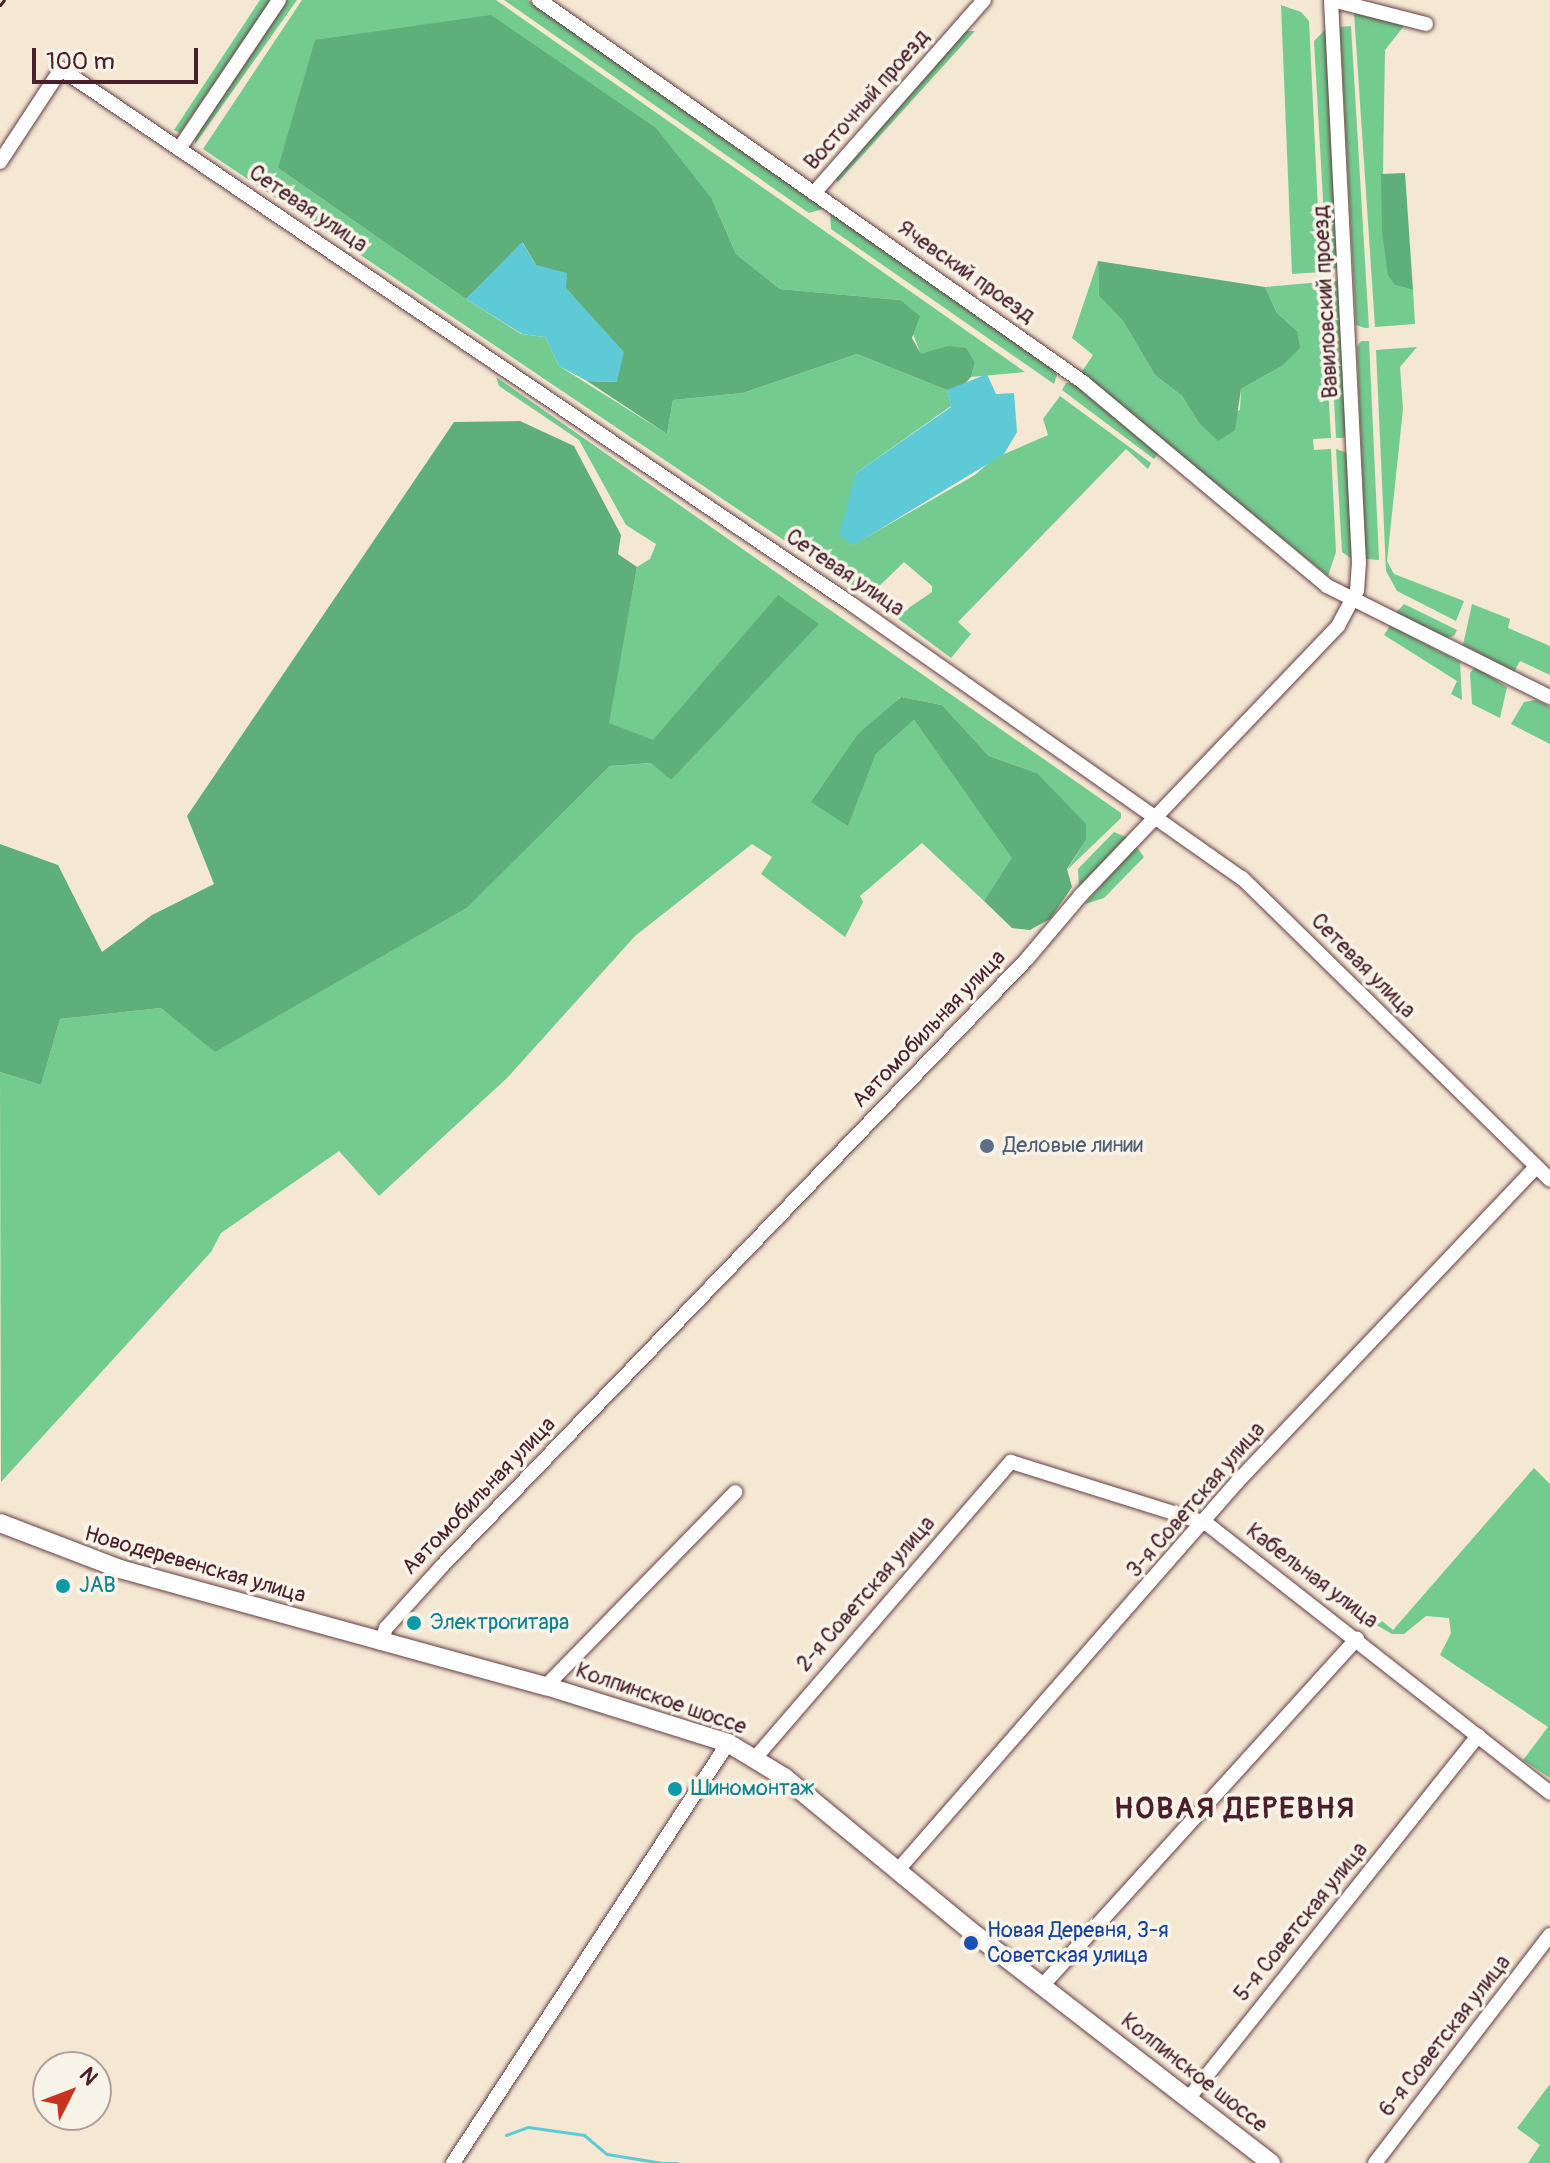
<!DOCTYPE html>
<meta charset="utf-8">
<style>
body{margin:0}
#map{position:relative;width:1550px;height:2163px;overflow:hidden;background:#f5e8d3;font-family:Pangolin,sans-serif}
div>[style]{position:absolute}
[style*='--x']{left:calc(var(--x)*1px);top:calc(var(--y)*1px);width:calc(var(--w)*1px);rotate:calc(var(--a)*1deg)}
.green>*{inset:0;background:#74cb8f}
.forest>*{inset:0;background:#5faf7a}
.water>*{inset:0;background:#5ecad6}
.stream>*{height:3px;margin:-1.5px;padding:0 1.5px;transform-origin:1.5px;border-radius:1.5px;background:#5ecad6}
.roads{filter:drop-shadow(0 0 2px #643d44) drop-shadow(0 0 2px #643d44)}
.minor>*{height:14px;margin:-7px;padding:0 7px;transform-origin:7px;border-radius:7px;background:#fff}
.secondary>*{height:18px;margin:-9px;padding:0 9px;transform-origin:9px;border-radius:9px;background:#fff}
.rail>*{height:3px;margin:-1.5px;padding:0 1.5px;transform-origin:1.5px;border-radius:1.5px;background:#4a1f2b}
.dots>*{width:22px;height:22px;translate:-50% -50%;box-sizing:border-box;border:4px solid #f7f3e8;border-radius:50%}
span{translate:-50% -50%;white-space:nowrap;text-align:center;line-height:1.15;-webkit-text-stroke:7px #f7f3e8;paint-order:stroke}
.street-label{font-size:22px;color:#4a1f2b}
.service-label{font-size:22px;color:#4e5e75}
.left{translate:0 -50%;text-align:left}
.culture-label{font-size:22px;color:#0d838f}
.transit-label{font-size:22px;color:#164399}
.district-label{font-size:30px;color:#4a1f2b;font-weight:700;letter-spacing:2px}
.north{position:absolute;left:32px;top:2051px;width:80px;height:80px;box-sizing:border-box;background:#f7f3e8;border:2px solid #b29e9c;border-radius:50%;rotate:48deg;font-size:22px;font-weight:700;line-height:32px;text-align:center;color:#4a1f2b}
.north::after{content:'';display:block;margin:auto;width:28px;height:36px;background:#c8321e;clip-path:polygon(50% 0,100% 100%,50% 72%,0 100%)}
.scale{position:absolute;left:32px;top:48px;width:166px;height:36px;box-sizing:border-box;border:4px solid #4a1f2b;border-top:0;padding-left:10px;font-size:24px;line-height:28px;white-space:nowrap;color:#4a1f2b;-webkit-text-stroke:6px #f7f3e8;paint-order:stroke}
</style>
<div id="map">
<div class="green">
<div style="clip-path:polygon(260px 0,271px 0,180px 133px,174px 130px)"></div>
<div style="clip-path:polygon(286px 0,297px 0,195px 144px,195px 137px)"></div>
<div style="clip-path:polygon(302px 0,496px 0,1025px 372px,971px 377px,975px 363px,947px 346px,921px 355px,900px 300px,780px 289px,736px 254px,712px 199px,278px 168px,466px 299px,521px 334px,545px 337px,559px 366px,667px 434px,673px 400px,743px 393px,857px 354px,947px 390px,951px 406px,856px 473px,853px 545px,975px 475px,993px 459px,1048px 435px,1043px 419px,1060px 396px,1151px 463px,1148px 469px,1126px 449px,958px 622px,971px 634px,951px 658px,881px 606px,904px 611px,932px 592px,932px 586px,904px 562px,868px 597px,203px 149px)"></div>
<div style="clip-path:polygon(504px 0,528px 0,826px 208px,809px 213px)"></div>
<div style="clip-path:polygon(1281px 5px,1301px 12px,1309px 21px,1321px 272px,1292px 274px)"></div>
<div style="clip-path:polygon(1354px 13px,1404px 26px,1385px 50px,1382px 232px,1395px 285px,1413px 290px,1415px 324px,1375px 327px)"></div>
<div style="clip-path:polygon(1351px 26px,1369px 328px,1365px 328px,1356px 325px,1340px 27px)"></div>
<div style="clip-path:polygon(1327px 28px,1338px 268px,1327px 270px,1314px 41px)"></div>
<div style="clip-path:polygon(966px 31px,975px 31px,838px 182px,835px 179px)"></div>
<div style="clip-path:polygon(830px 211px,1051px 367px,1057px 375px,1054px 384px,831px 229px)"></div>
<div style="clip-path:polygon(1098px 261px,1099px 296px,1123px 321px,1155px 375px,1182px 396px,1199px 423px,1240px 410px,1241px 389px,1282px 366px,1297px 331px,1277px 313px,1265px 287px,1322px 282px,1331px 438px,1313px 439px,1314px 450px,1331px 449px,1336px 552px,1328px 576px,1081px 373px,1093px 355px,1072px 338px)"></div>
<div style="clip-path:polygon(1328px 281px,1339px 281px,1348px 433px,1343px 438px,1336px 438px)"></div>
<div style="clip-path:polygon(1361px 341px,1369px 341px,1379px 560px,1366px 559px,1357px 347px)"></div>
<div style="clip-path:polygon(1417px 347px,1400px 367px,1403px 409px,1387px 561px,1394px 574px,1464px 601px,1456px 621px,1397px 591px,1386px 571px,1376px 350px)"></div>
<div style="clip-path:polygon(496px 377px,1121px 813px,1121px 818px,1067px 870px,1086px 840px,1037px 773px,989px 756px,942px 705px,900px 697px,812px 802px,848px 825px,876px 754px,914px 720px,1013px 858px,984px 901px,922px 843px,860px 896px,863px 902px,845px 937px,761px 874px,772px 857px,752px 844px,635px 936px,507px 1078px,379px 1196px,339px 1151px,221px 1233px,211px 1252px,1px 1482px,0 1072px,41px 1085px,60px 1019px,161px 1008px,216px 1051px,467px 908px,610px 766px,652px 763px,671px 780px,778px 596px,653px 741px,608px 723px,637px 567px,650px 559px,656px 544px,626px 525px,579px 440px,499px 386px)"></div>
<div style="clip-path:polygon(1066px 383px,1073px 383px,1159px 453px,1154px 459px,1062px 390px)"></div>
<div style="clip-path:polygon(1336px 449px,1350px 454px,1352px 559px,1342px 552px)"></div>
<div style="clip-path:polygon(1404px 604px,1457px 630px,1454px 636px,1443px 639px,1395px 614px)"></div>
<div style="clip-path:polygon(1472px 604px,1510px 619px,1508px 628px,1550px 646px,1550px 675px,1520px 661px,1514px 672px,1463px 645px)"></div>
<div style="clip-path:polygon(1390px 626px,1460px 662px,1462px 700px,1451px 694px,1457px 681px,1384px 635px)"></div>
<div style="clip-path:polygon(1475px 667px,1507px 687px,1500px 718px,1472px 704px,1470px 673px)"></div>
<div style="clip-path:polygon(1536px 700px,1550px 707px,1550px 744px,1511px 724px,1524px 702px)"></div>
<div style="clip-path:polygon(1114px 832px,1128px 838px,1079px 888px,1078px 869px)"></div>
<div style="clip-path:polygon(1136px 846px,1144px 857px,1104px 898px,1085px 904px)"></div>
<div style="clip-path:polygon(1534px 1468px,1550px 1484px,1550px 1778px,1523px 1760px,1548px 1727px,1440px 1655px,1451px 1633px,1449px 1618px,1426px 1616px,1404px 1634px,1392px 1634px,1373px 1623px,1377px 1617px,1393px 1630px)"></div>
<div style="clip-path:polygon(1550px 2084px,1550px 2163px,1528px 2163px,1540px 2145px,1517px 2128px)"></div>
</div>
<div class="forest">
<div style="clip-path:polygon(491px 15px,656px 128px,712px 199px,736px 254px,780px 289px,900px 300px,920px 316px,912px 338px,921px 354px,947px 346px,966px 348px,975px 363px,971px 377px,961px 388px,947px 390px,857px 354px,743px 393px,673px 400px,667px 434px,587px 381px,617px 382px,592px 319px,566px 288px,536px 265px,523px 243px,466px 299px,278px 168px,315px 40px)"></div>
<div style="clip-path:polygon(1405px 173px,1413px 290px,1395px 285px,1388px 275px,1382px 232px,1381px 174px)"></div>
<div style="clip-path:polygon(1098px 261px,1265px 287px,1277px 313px,1297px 331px,1300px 348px,1282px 366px,1241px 389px,1235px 430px,1218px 441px,1199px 423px,1182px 396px,1155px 375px,1123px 321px,1099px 296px)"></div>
<div style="clip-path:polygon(520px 421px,574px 446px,621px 535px,618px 554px,637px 567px,609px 723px,653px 740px,778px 595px,819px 624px,671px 780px,651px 763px,610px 766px,467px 908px,215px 1052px,161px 1008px,60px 1019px,41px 1085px,0 1072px,0 844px,58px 865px,102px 952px,152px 915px,214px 884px,187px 816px,454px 422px)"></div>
<div style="clip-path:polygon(901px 697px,942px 705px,989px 756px,1037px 773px,1086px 824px,1086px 840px,1067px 869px,1072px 887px,1050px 919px,1030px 930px,1012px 928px,984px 901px,1012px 858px,914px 720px,876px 754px,848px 826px,811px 802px,858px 734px)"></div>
</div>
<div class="water">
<div style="clip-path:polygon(522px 242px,536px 265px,567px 273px,566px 288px,624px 352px,617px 382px,587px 381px,559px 366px,545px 337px,522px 334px,466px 299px)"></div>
<div style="clip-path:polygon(987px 374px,996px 394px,1014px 393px,1017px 432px,1004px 454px,854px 545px,839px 535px,856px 473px,951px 407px,947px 390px)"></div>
</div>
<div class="stream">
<div style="--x:506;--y:2135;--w:23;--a:-20"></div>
<div style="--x:528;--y:2127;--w:57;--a:8.1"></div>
<div style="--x:584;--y:2135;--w:30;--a:40"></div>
<div style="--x:607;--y:2154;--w:56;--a:9.3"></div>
<div style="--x:662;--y:2163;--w:15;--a:0"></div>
</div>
<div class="roads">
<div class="minor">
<div style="--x:539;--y:0;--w:665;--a:35.08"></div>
<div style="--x:1083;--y:382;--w:318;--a:39.9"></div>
<div style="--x:1327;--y:586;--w:249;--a:26.5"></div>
<div style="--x:1332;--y:0;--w:97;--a:14.3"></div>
<div style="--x:179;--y:149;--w:179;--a:-56.1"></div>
<div style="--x:0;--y:162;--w:111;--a:-56.7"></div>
<div style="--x:61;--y:69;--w:956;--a:34.09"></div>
<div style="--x:853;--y:605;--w:475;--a:35.1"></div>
<div style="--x:1242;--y:878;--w:431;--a:44.4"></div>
<div style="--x:814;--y:193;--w:257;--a:-48.6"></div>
<div style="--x:381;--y:1643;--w:16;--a:-72"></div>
<div style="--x:386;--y:1628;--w:85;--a:-47.9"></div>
<div style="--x:443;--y:1565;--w:842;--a:-46.06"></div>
<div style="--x:1027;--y:959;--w:84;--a:-49.8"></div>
<div style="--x:1081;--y:895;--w:372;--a:-46.3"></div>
<div style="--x:1338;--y:626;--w:40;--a:-62"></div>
<div style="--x:1357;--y:591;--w:28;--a:-86"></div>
<div style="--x:1359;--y:563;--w:564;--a:-92.85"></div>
<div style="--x:546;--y:1686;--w:271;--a:-45.7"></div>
<div style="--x:756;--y:1757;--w:390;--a:-49.2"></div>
<div style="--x:1011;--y:1462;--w:204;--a:17.4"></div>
<div style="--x:1206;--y:1523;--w:437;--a:38.1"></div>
<div style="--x:897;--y:1871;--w:518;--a:-48.83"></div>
<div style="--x:1238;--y:1481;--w:433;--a:-46.5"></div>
<div style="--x:1042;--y:1986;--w:469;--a:-47.8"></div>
<div style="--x:1188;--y:2099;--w:465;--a:-51.4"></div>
<div style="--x:453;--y:2163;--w:502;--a:-56.78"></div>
<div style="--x:1375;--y:2163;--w:287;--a:-52.5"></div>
</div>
<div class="secondary">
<div style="--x:0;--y:1523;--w:129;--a:21"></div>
<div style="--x:120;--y:1569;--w:442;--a:15.4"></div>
<div style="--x:546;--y:1686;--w:191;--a:17.4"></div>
<div style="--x:728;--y:1743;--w:66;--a:31.3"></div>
<div style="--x:784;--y:1777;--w:249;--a:39.5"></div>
<div style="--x:976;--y:1935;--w:373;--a:37.7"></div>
</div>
</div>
<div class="rail">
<div style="--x:0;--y:5;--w:6;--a:-51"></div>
</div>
<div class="dots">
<div style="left:987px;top:1146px;background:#5c6f8a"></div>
<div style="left:63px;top:1586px;background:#0f9aa8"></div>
<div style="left:414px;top:1623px;background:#0f9aa8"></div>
<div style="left:675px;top:1789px;background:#0f9aa8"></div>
<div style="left:971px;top:1943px;background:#1a4fb4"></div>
</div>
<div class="street-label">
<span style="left:867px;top:100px;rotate:-49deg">Восточный проезд</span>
<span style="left:308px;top:209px;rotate:34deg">Сетевая улица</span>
<span style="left:966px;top:272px;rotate:35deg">Ячевский проезд</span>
<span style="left:1326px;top:302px;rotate:-93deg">Вавиловский проезд</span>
<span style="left:845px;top:573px;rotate:34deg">Сетевая улица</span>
<span style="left:1363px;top:966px;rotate:45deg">Сетевая улица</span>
<span style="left:929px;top:1029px;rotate:-46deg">Автомобильная улица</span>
<span style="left:479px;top:1496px;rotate:-46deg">Автомобильная улица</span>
<span style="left:1196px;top:1500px;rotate:-49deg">3-я Советская улица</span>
<span style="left:195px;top:1565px;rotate:16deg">Новодеревенская улица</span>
<span style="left:1312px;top:1576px;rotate:37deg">Кабельная улица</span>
<span style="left:866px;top:1594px;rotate:-49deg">2-я Советская улица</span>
<span style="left:661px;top:1699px;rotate:19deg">Колпинское шоссе</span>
<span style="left:1301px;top:1922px;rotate:-51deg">5-я Советская улица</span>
<span style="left:1445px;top:2036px;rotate:-52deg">6-я Советская улица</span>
<span style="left:1194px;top:2073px;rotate:38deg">Колпинское шоссе</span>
</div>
<div class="service-label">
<span class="left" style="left:1003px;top:1146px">Деловые линии</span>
</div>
<div class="culture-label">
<span class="left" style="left:79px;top:1586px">JAB</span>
<span class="left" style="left:430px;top:1623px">Электрогитара</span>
<span class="left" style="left:691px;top:1789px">Шиномонтаж</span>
</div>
<div class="transit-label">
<span class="left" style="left:987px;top:1943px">Новая Деревня, 3-я<br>Советская улица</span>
</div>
<div class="district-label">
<span style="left:1235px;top:1809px">НОВАЯ ДЕРЕВНЯ</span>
</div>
<div class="north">N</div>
<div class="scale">100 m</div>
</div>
